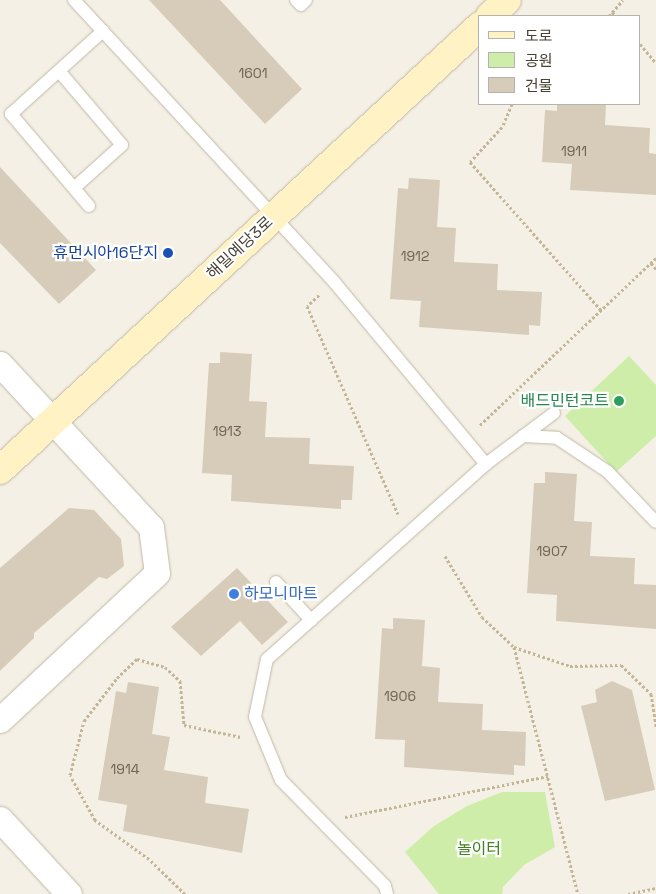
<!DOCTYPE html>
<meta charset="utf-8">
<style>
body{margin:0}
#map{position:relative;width:656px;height:894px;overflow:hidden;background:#f4f0e5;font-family:"Space Grotesk","Noto Sans KR",sans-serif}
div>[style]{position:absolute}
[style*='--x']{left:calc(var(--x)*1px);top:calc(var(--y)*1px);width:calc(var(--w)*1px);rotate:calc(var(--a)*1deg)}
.green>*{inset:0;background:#cdeda8}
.building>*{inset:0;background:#d7ccb9}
.path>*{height:3px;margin-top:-1.5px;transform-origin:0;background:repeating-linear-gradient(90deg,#c4b596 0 2.5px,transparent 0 5px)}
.roads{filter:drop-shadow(0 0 1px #c1b8a6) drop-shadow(0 0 1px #c1b8a6)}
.lane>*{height:12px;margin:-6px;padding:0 6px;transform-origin:6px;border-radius:6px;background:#fff}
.street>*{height:25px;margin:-12.5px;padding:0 12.5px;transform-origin:12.5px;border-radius:12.5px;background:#fff}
.secondary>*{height:28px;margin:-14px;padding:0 14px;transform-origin:14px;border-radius:14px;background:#fff2c4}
.dots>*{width:14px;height:14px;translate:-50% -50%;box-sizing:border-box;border:2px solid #fff;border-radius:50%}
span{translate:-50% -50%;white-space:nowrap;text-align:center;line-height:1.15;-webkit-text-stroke:4.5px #fff;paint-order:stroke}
.number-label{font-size:14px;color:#6b6354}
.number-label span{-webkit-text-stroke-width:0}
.street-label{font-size:16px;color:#474033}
.transit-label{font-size:16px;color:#164399}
.right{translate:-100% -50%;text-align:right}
.leisure-label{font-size:16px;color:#27864d}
.shop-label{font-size:16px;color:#366cbe}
.left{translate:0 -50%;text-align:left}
.park-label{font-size:16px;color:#428020}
.legend{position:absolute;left:478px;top:15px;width:162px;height:90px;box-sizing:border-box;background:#fff;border:1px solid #b5b3ad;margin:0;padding:6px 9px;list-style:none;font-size:15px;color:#474033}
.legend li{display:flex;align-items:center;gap:10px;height:25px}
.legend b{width:25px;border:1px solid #b5b3ad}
</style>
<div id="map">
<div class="green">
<div style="clip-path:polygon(629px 356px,656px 385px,656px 436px,616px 472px,565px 416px)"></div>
<div style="clip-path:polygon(502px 792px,545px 792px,555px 847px,524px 865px,503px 887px,502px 894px,439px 894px,405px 852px,434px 826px,467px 806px)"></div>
</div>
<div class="building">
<div style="clip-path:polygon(149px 0,220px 0,302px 89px,265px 124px)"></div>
<div style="clip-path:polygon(557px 104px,606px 104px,605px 125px,650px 128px,649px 153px,656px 154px,656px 195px,570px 190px,572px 164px,542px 162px,545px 110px,557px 111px)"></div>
<div style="clip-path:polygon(0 167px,96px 270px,59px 304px,0 243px)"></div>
<div style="clip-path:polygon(409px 178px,440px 180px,437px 227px,456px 228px,454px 262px,498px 264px,497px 290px,542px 292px,540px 326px,529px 325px,529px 335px,419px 327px,421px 301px,390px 299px,398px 188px,408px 189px)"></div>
<div style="clip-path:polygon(220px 352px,252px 354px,249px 401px,267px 402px,265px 437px,310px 438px,309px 464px,354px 466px,352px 500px,341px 500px,341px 509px,231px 501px,232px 475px,202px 473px,209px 363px,220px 363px)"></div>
<div style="clip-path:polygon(545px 472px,577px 474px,574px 521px,592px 522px,590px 556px,635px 558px,634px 584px,656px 585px,656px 629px,556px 621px,557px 595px,527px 593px,534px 483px,545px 483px)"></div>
<div style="clip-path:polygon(69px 508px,94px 510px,121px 539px,124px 566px,107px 579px,99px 577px,34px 633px,34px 638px,0 671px,0 568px)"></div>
<div style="clip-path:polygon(237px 568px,288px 622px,262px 645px,240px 621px,201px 656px,171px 627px)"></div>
<div style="clip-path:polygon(393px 618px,425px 620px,422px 666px,440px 668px,438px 702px,483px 704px,482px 730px,526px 732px,525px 766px,514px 765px,514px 775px,404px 767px,405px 740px,375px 739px,382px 628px,393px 629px)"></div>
<div style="clip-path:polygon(612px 681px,632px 690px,655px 790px,605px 801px,581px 706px,597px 702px,595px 690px)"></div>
<div style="clip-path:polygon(128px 682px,159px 687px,152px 734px,170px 737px,164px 770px,208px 777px,205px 803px,249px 809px,242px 853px,123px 831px,127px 805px,98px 800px,116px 691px,126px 693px)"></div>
</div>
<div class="path">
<div style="--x:612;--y:12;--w:6;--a:45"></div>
<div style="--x:609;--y:16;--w:21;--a:-49"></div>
<div style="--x:640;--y:44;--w:25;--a:50"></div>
<div style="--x:512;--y:104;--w:25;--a:113"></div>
<div style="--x:502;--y:127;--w:47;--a:132.4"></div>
<div style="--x:470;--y:162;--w:198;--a:48.5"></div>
<div style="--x:651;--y:263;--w:8;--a:50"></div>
<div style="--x:319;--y:295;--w:16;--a:137"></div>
<div style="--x:307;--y:306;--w:227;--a:66.4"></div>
<div style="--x:480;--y:425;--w:243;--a:-43.5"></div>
<div style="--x:445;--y:556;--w:71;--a:58.8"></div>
<div style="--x:482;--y:617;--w:44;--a:43.2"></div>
<div style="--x:514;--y:647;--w:59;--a:18.7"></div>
<div style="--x:570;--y:666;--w:51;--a:-1.1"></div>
<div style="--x:621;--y:665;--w:42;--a:44"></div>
<div style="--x:651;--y:694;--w:33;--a:81"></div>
<div style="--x:514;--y:647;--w:255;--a:75.5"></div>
<div style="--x:345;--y:817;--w:207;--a:-11.4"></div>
<div style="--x:185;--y:894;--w:50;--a:-135.8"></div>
<div style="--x:149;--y:859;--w:67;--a:-144.2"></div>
<div style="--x:95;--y:820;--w:51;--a:-119.1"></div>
<div style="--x:70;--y:775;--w:56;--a:-75.5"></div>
<div style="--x:84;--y:721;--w:54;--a:-52.5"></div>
<div style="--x:117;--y:678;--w:28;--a:-44"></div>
<div style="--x:137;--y:659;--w:29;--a:16"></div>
<div style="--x:165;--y:667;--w:21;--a:43"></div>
<div style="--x:180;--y:681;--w:44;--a:84.8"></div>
<div style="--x:184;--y:725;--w:58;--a:11.9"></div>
<div style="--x:628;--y:894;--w:29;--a:-12"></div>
</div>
<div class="roads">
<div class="lane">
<div style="--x:74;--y:0;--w:385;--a:47.3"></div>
<div style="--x:335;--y:283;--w:236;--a:50.2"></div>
<div style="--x:486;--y:464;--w:293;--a:138.3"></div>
<div style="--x:267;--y:659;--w:59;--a:101.7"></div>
<div style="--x:255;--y:717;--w:68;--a:67.6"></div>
<div style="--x:281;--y:780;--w:148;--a:45.5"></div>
<div style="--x:385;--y:886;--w:8;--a:76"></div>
<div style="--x:296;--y:0;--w:7;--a:45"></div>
<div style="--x:301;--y:5;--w:7;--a:-45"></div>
<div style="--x:59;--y:71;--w:97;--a:49.6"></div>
<div style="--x:122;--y:145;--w:64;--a:138.1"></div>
<div style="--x:89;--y:206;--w:121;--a:-130.3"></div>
<div style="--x:11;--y:114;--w:124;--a:-42.1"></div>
<div style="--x:523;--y:436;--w:34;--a:3"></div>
<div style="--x:557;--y:438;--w:61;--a:33.7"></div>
<div style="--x:608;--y:472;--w:69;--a:46.2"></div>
<div style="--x:486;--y:464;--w:85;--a:-36.9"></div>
<div style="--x:276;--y:582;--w:52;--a:47.4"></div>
</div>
<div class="street">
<div style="--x:0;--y:364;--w:222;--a:47.2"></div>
<div style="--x:151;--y:527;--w:46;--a:82.6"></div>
<div style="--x:157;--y:573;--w:215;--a:136.9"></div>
<div style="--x:0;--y:819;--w:102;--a:47.4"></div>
</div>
<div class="secondary">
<div style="--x:490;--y:16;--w:23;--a:-43"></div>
<div style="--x:0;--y:470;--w:654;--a:-42.77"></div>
</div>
</div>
<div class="dots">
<div style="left:168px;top:253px;background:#1a4fb4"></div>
<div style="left:619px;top:401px;background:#2e9e5b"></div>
<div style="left:234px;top:594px;background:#3f7fe0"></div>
</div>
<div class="number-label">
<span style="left:253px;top:73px">1601</span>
<span style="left:574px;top:151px">1911</span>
<span style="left:415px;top:256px">1912</span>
<span style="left:227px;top:431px">1913</span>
<span style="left:552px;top:551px">1907</span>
<span style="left:400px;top:696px">1906</span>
<span style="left:125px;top:769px">1914</span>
</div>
<div class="street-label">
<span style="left:240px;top:248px;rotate:-43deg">해밀예당3로</span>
</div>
<div class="transit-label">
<span class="right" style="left:158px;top:253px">휴먼시아16단지</span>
</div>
<div class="leisure-label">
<span class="right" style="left:609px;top:401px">배드민턴코트</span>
</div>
<div class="shop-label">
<span class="left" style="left:244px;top:594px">하모니마트</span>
</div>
<div class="park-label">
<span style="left:479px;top:849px">놀이터</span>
</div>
<ul class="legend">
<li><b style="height:6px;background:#fff2c4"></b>도로</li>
<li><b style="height:14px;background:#cdeda8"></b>공원</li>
<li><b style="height:14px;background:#d7ccb9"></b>건물</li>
</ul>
</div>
